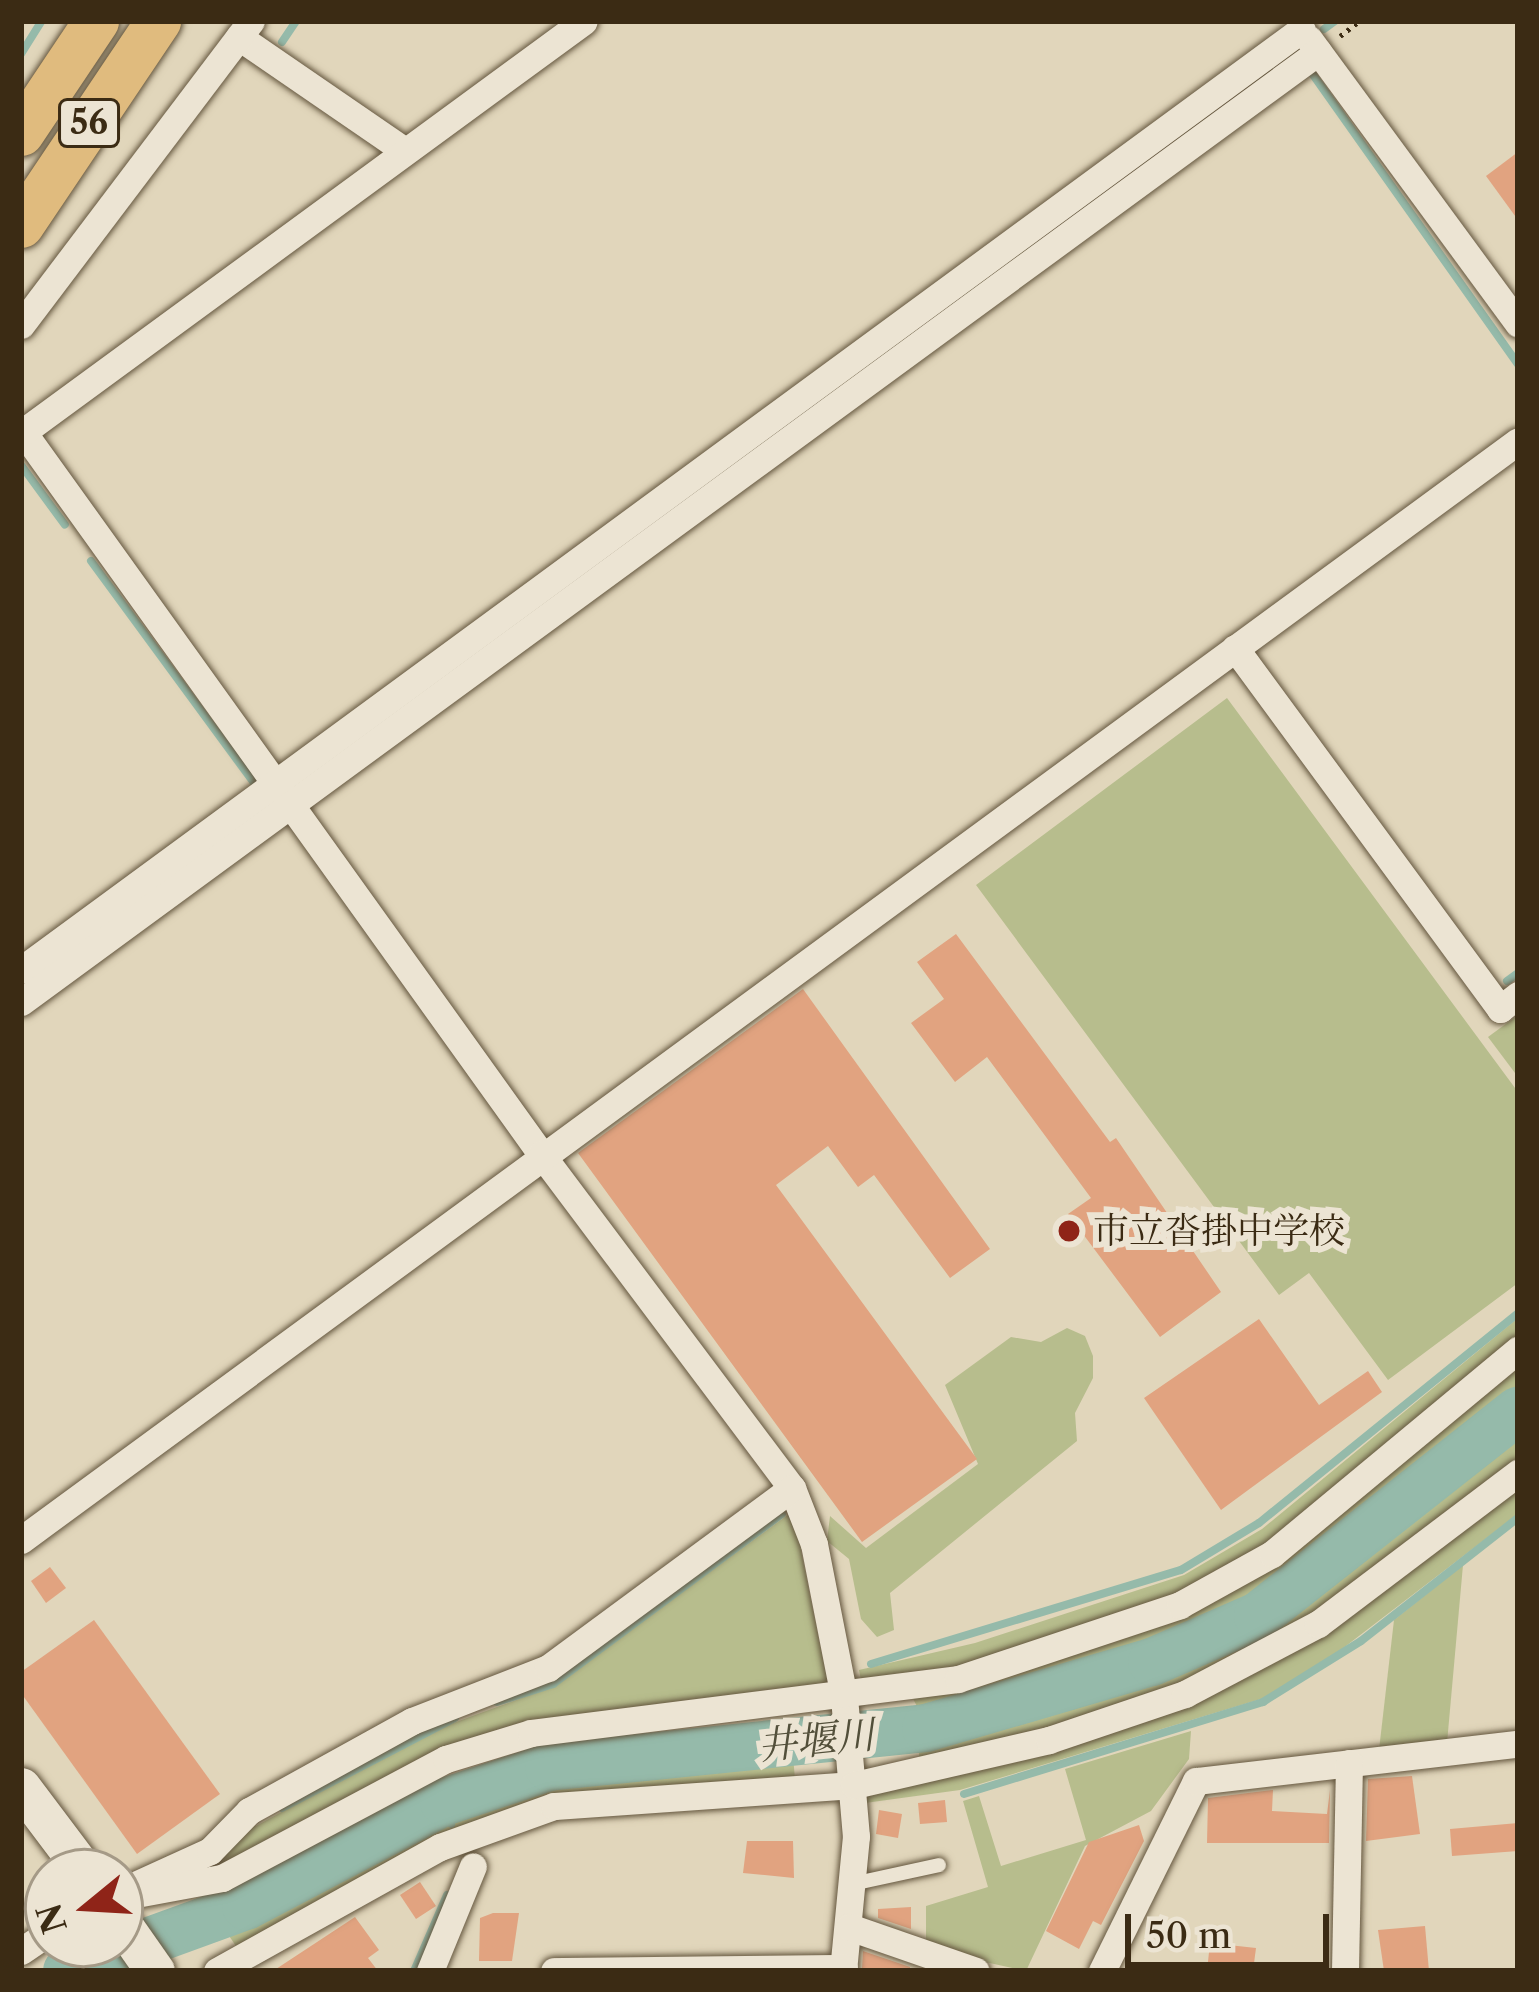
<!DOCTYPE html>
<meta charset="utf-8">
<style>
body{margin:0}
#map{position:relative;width:1539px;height:1992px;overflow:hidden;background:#e1d6bb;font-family:"Libre Caslon Text","Noto Serif JP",serif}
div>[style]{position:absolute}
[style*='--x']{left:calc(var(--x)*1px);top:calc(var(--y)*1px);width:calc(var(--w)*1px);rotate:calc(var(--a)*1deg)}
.green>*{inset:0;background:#b7bd8d}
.stream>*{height:8px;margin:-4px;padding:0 4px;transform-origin:4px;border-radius:4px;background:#95baaa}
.river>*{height:48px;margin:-24px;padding:0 24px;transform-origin:24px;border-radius:24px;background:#95baaa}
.building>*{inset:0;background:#e1a380}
.path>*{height:4.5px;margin-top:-2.25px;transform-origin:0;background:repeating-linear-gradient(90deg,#3b2b14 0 3px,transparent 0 9px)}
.roads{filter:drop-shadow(0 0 3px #64563e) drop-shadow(0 0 3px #64563e)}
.service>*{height:14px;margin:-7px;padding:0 7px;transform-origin:7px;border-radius:7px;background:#ece4d3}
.minor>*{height:27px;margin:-13.5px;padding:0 13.5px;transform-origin:13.5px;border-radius:13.5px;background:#ece4d3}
.secondary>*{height:39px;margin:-19.5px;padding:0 19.5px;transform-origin:19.5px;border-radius:19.5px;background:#ece4d3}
.primary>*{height:45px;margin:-22.5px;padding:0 22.5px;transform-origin:22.5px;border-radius:22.5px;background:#e0bb7e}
.dots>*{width:33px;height:33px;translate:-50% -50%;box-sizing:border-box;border:6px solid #ece4d3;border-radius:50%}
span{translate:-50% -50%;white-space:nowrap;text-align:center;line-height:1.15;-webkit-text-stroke:12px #ece4d3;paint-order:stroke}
.shield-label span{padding:3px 9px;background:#ece4d3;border:3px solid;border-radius:9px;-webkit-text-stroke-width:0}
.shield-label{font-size:33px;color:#3b2b14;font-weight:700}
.poi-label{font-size:36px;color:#3b2b14}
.left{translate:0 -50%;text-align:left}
.water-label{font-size:39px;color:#524f3a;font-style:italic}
.frame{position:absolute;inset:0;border:24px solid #3b2b14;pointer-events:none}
.north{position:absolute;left:24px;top:1848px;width:120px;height:120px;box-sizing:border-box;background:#ece4d3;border:3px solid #a59a87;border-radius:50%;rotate:252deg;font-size:33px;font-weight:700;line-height:48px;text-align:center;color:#3b2b14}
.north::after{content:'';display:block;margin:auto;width:42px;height:54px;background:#8f2418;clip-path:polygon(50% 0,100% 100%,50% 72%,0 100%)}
.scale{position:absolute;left:1125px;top:1914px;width:204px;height:54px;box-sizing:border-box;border:6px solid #3b2b14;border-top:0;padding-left:15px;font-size:36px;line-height:42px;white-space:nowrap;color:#3b2b14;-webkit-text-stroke:9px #ece4d3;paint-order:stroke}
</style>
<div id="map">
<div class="green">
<div style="clip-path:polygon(1227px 698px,1518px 1092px,1518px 1283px,1388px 1380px,1309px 1273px,1279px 1295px,976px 885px)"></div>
<div style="clip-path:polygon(1518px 1015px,1518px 1077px,1488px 1037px)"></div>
<div style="clip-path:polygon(1518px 1318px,1518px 1343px,1228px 1574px,957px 1674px,861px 1680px,859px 1670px,975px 1643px,1184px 1575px,1262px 1529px)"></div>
<div style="clip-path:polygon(1067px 1328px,1085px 1336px,1093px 1356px,1093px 1378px,1075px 1413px,1077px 1441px,890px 1593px,894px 1630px,877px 1637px,861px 1619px,849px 1559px,827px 1541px,830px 1516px,866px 1548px,978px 1464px,945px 1385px,1011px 1337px,1041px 1342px)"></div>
<div style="clip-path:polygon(1518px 1359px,1518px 1392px,1262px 1602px,1152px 1652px,922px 1716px,909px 1691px,1180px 1614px)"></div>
<div style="clip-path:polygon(1518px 1433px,1518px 1465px,1314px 1621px,1174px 1692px,919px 1763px,919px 1742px,927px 1737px,1161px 1669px,1246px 1633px)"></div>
<div style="clip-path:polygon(1518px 1480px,1518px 1514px,1312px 1672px,1261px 1699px,960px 1790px,865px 1803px,865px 1795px,1191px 1700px)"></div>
<div style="clip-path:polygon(793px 1511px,828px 1684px,518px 1727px,241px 1861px,189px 1878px,249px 1819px,256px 1826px,426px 1733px,554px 1686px)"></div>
<div style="clip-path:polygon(1463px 1565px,1447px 1743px,1379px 1750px,1394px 1620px)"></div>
<div style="clip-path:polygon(1191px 1731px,1189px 1759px,1151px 1811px,1085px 1846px,1026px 1971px,926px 1949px,926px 1906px,988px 1887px,963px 1801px,979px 1796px,1001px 1866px,1086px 1840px,1065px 1769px)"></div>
<div style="clip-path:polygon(728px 1754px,793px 1755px,795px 1780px,562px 1797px,238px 1949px,223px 1927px,441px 1811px,446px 1825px,454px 1823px,449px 1808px,499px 1787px,601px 1766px)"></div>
</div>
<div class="stream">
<div style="--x:1324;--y:29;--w:14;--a:-36"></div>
<div style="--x:282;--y:42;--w:25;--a:-56"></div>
<div style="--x:21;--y:54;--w:39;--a:-58"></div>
<div style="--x:1311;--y:72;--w:358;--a:54.7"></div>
<div style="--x:851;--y:377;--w:552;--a:-36.23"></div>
<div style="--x:21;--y:465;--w:74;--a:53.7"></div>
<div style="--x:91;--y:561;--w:277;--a:53.7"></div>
<div style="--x:1507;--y:981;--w:14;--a:-36"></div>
<div style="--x:871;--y:1664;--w:324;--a:-16.9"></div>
<div style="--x:1181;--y:1570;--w:91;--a:-31.1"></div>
<div style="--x:1259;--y:1523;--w:333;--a:-39"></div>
<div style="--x:497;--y:1702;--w:59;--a:-17.8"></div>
<div style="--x:553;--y:1684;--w:285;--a:-36.6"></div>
<div style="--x:964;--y:1794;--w:313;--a:-17.1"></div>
<div style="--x:1263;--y:1702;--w:115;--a:-31.9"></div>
<div style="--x:1361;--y:1641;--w:199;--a:-38.1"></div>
<div style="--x:444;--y:1802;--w:23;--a:72"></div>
<div style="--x:282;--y:1808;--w:195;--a:-27.5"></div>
<div style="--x:414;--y:1971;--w:83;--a:-66.5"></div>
</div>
<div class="river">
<div style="--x:67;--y:1971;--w:190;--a:-20"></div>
<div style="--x:246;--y:1906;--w:224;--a:-27.7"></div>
<div style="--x:444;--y:1802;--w:111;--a:-18.4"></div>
<div style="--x:549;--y:1767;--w:379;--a:-5.9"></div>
<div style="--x:926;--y:1728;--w:235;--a:-16.3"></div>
<div style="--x:1152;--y:1662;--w:116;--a:-23.5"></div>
<div style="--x:1258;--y:1616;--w:331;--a:-38.3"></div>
</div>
<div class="building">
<div style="clip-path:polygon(1518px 152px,1518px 220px,1486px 176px)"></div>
<div style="clip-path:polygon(956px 934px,1110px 1142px,1116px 1138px,1221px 1292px,1160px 1337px,1068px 1214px,1091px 1198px,987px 1057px,955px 1082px,911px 1023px,944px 999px,917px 962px)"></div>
<div style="clip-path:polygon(803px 989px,990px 1249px,950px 1278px,874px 1175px,858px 1187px,828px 1146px,776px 1185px,977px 1459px,862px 1542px,578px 1153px)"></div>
<div style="clip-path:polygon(1259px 1319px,1319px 1405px,1368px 1371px,1382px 1392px,1221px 1510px,1144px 1398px)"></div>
<div style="clip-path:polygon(50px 1567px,66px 1588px,46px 1603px,31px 1581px)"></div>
<div style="clip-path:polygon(94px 1620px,220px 1794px,137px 1854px,21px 1693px,21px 1672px)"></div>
<div style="clip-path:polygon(1412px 1776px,1420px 1834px,1366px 1841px,1368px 1779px)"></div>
<div style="clip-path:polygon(1273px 1790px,1272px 1811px,1327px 1814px,1330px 1790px,1329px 1843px,1207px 1843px,1208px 1798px)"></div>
<div style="clip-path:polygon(945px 1800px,947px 1822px,920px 1824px,918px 1803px)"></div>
<div style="clip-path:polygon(879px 1810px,902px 1814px,898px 1838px,876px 1834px)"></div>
<div style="clip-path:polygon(1518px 1823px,1518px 1851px,1452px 1856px,1450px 1829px)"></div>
<div style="clip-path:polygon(1139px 1825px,1144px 1841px,1101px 1925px,1093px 1921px,1079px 1949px,1046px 1931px,1089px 1842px)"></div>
<div style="clip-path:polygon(793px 1841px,794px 1878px,743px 1873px,747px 1841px)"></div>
<div style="clip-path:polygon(420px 1882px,436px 1906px,416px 1919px,400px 1895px)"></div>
<div style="clip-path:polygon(911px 1907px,911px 1929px,878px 1918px,878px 1909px)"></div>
<div style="clip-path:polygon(493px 1913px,519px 1913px,512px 1961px,479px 1961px,480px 1918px)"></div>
<div style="clip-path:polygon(355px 1917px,379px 1950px,368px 1958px,378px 1971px,273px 1971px)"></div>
<div style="clip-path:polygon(1425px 1926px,1429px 1971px,1384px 1971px,1378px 1930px)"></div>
<div style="clip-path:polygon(1210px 1943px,1256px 1948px,1253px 1971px,1207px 1971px)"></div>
<div style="clip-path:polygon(863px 1951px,910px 1967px,910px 1969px,862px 1969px)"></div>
</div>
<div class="path">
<div style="--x:1340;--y:36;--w:24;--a:-38"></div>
</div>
<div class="roads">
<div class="service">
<div style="--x:852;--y:1884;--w:89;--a:-12.3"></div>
</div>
<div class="minor">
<div style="--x:239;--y:37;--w:201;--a:34.5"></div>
<div style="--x:1309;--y:39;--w:353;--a:53.7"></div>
<div style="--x:21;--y:325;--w:381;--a:-52.9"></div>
<div style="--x:21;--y:429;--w:892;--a:54.35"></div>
<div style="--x:541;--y:1154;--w:418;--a:53.1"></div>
<div style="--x:792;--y:1488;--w:60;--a:68.6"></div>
<div style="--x:814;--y:1544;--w:156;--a:78.9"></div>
<div style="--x:844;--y:1697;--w:140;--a:85.1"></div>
<div style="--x:856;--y:1836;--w:136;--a:95.5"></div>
<div style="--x:23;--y:432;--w:695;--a:-36.23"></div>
<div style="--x:1235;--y:648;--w:448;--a:53.7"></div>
<div style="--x:1500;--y:1009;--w:23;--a:-38"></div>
<div style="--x:21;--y:970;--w:1589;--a:-36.3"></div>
<div style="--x:21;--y:1002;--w:1608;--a:-36.22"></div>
<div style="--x:21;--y:1540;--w:1857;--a:-36.28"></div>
<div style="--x:135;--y:1885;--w:82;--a:-24.4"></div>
<div style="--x:210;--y:1851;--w:56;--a:-45.7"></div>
<div style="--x:249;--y:1811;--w:186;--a:-28.9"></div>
<div style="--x:412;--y:1721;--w:146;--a:-21.3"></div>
<div style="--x:548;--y:1668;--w:303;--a:-36.4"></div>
<div style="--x:120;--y:1897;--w:104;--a:-10.6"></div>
<div style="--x:222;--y:1878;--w:254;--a:-28"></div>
<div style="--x:446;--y:1759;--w:89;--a:-17"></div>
<div style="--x:531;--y:1733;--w:430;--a:-7.2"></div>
<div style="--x:958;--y:1679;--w:234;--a:-18.4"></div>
<div style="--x:1180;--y:1605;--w:105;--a:-29"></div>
<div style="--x:1272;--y:1554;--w:320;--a:-39.7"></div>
<div style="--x:849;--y:1927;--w:134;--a:19.1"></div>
<div style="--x:21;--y:1951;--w:32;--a:-34"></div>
<div style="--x:217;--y:1971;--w:255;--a:-29.1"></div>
<div style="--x:440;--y:1847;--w:121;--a:-19.8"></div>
<div style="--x:554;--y:1806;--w:301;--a:-4"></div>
<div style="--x:854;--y:1785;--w:200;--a:-13"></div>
<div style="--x:1049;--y:1740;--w:144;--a:-18.7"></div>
<div style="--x:1185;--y:1694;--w:150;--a:-27.8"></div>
<div style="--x:1318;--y:1624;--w:251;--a:-37.1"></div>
<div style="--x:430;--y:1971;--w:113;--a:-67.7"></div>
<div style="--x:554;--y:1971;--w:290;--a:-0.6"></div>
<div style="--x:1102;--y:1971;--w:212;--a:-63.7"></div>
<div style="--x:1196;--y:1781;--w:324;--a:-6.6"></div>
<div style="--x:1345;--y:1971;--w:208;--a:-88.9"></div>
</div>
<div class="secondary">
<div style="--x:21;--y:1787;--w:106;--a:53"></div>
<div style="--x:120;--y:1921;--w:61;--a:55"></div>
</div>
<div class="primary">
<div style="--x:21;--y:133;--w:135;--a:-56.2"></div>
<div style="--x:21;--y:225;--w:246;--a:-56.1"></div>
</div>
</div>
<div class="dots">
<div style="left:1069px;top:1231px;background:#8f2418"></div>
</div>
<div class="shield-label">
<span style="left:89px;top:123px">56</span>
</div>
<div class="poi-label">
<span class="left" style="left:1093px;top:1231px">市立沓掛中学校</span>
</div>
<div class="water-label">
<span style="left:816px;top:1740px;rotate:-6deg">井堰川</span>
</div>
<div class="frame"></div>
<div class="north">N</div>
<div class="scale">50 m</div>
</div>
